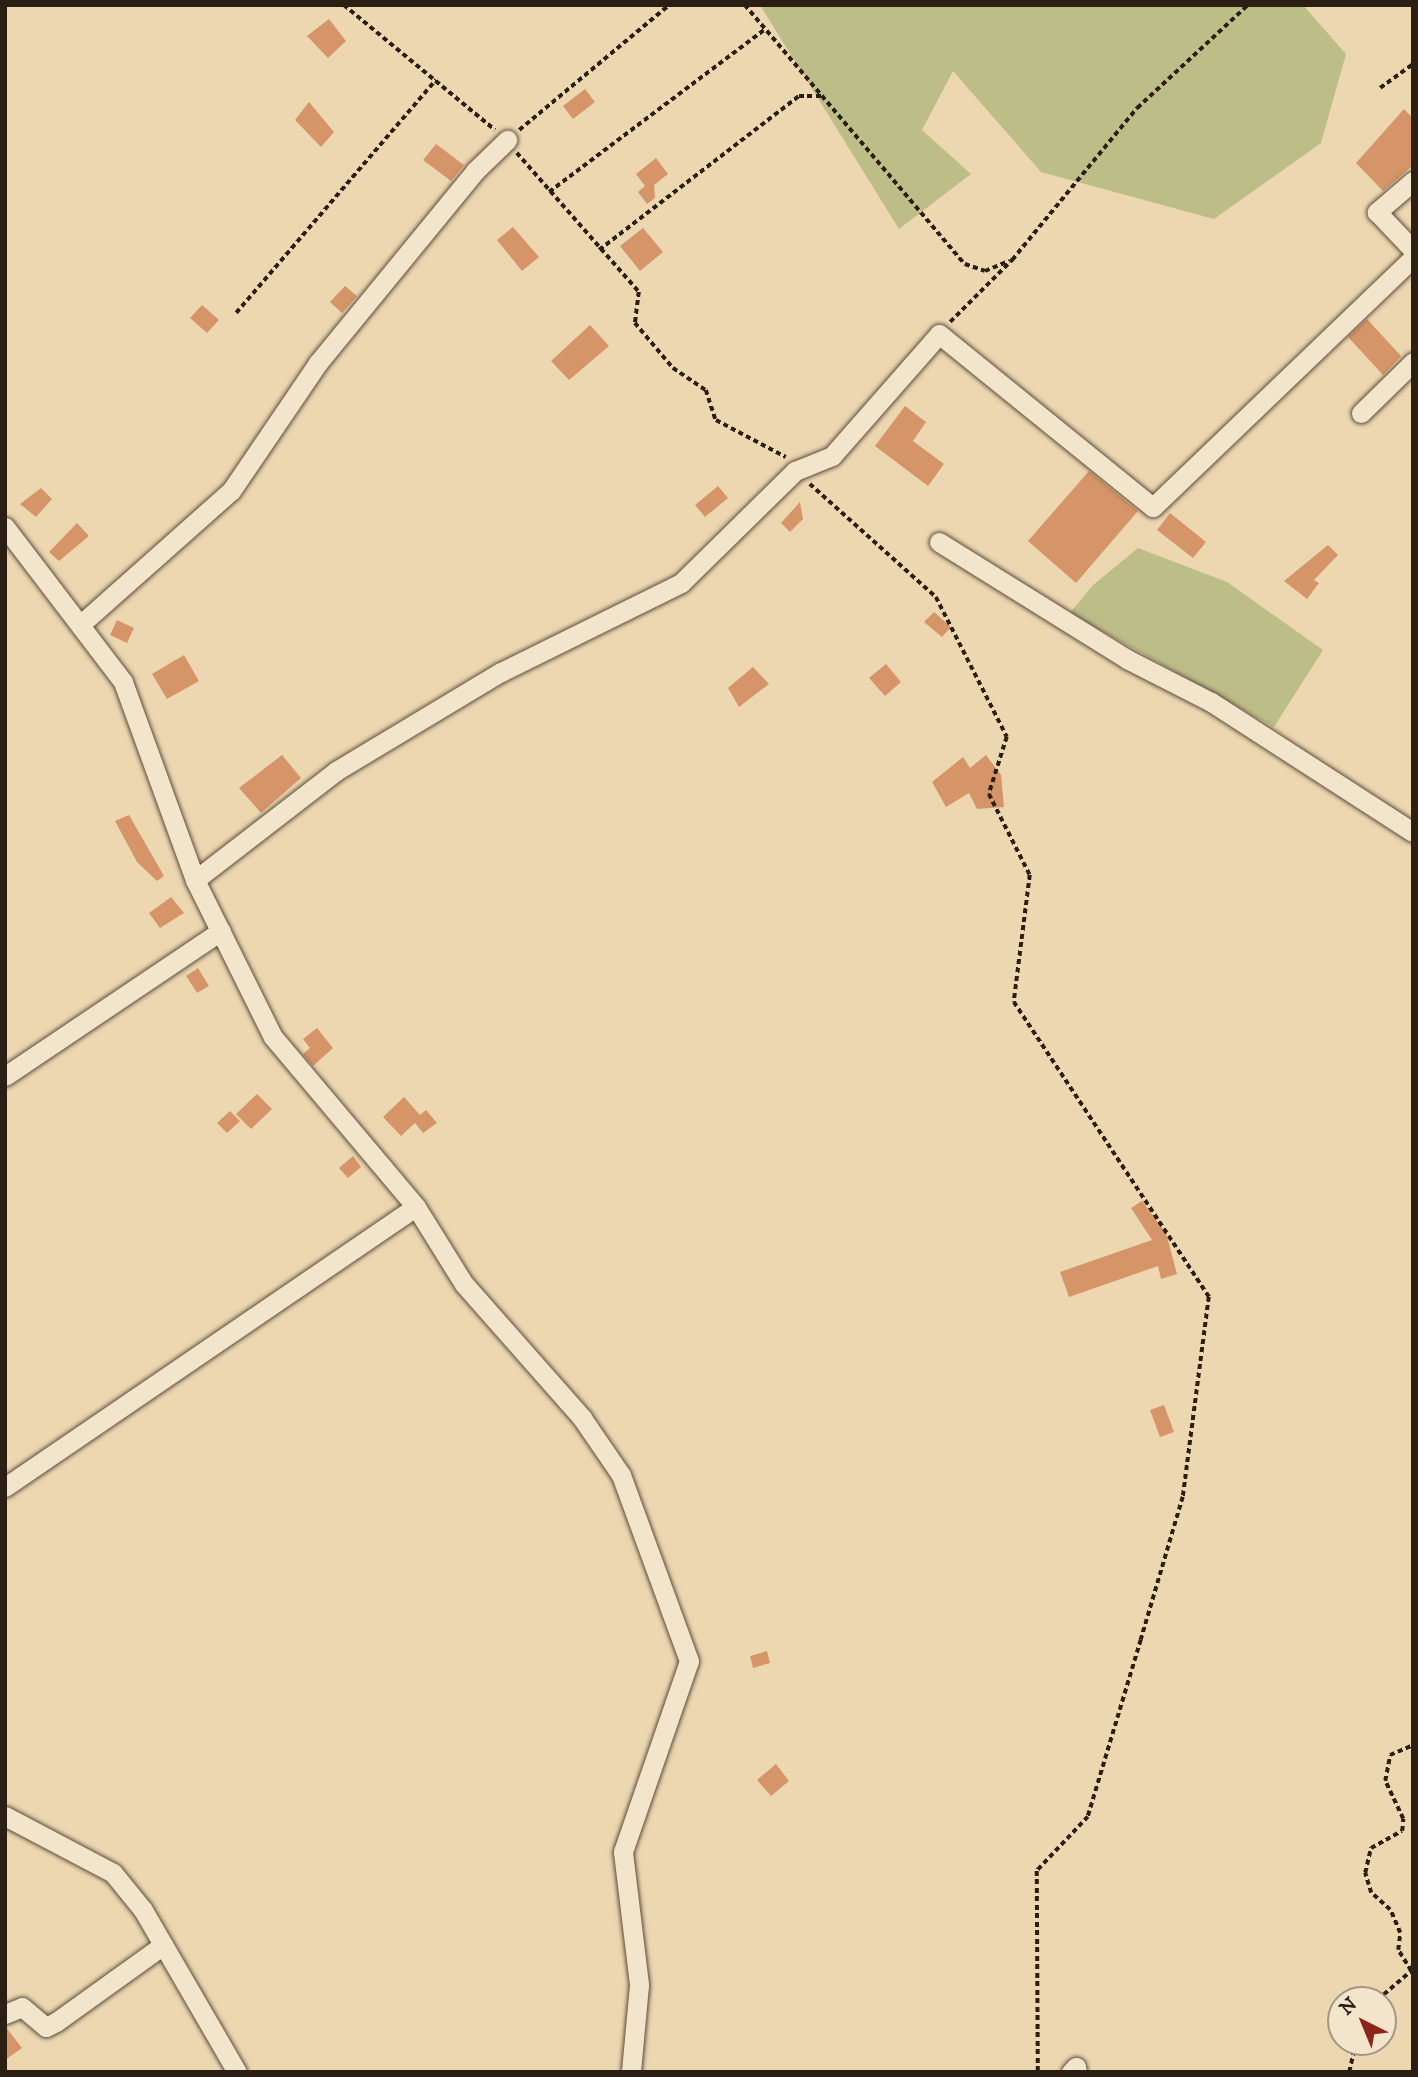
<!DOCTYPE html>
<style>
body{margin:0}
#map{position:relative;width:1418px;height:2077px;overflow:hidden;background:#edd7b1;font-family:"IM FELL DW Pica",serif}
div>[style]{position:absolute}
[style*='--x']{left:calc(var(--x)*1px);top:calc(var(--y)*1px);width:calc(var(--w)*1px);rotate:calc(var(--a)*1deg)}
.green>*{inset:0;background:#bdbd88}
.building>*{inset:0;background:#d59569}
.path>*{height:3.5px;margin-top:-1.75px;transform-origin:0;background:repeating-linear-gradient(90deg,#2b1f14 0 5px,transparent 0 8.5px)}
.roads{filter:drop-shadow(0 0 2px #5c4d3b) drop-shadow(0 0 2px #5c4d3b)}
.street>*{height:19px;margin:-9.5px;padding:0 9.5px;transform-origin:9.5px;border-radius:9.5px;background:#f3e5cc}
span{translate:-50% -50%;white-space:nowrap;text-align:center;line-height:1.15;-webkit-text-stroke:5px #f3e5cc;paint-order:stroke}
.frame{position:absolute;inset:0;border:7px solid #2b1f14;pointer-events:none}
.north{position:absolute;left:1327px;top:1986px;width:70px;height:70px;box-sizing:border-box;background:#f3e5cc;border:2px solid #a39682;border-radius:50%;rotate:317deg;font-size:19px;font-weight:700;line-height:28px;text-align:center;color:#2b1f14}
.north::after{content:'';display:block;margin:auto;width:24px;height:32px;background:#8f2418;clip-path:polygon(50% 0,100% 100%,50% 72%,0 100%)}
</style>
<div id="map">
<div class="green">
<div style="clip-path:polygon(760px 5px,1303px 5px,1346px 54px,1321px 143px,1214px 219px,1041px 172px,953px 71px,922px 130px,971px 174px,899px 229px)"></div>
<div style="clip-path:polygon(1138px 548px,1227px 582px,1323px 650px,1274px 727px,1070px 613px,1092px 586px)"></div>
</div>
<div class="building">
<div style="clip-path:polygon(329px 19px,346px 41px,328px 58px,307px 36px)"></div>
<div style="clip-path:polygon(585px 89px,595px 102px,573px 119px,563px 106px)"></div>
<div style="clip-path:polygon(309px 102px,334px 132px,321px 147px,295px 120px)"></div>
<div style="clip-path:polygon(1404px 109px,1413px 118px,1413px 165px,1383px 191px,1356px 163px)"></div>
<div style="clip-path:polygon(436px 144px,464px 165px,451px 181px,423px 160px)"></div>
<div style="clip-path:polygon(656px 158px,668px 174px,654px 185px,655px 198px,647px 204px,638px 192px,645px 186px,636px 174px)"></div>
<div style="clip-path:polygon(513px 227px,539px 257px,522px 271px,497px 240px)"></div>
<div style="clip-path:polygon(643px 228px,663px 252px,640px 271px,620px 246px)"></div>
<div style="clip-path:polygon(345px 286px,357px 296px,342px 313px,330px 302px)"></div>
<div style="clip-path:polygon(202px 305px,219px 320px,207px 333px,190px 318px)"></div>
<div style="clip-path:polygon(1367px 319px,1401px 356px,1383px 375px,1348px 337px)"></div>
<div style="clip-path:polygon(590px 325px,609px 346px,569px 380px,551px 361px)"></div>
<div style="clip-path:polygon(905px 406px,926px 422px,913px 441px,944px 464px,928px 486px,875px 446px)"></div>
<div style="clip-path:polygon(1089px 471px,1138px 511px,1076px 583px,1028px 541px)"></div>
<div style="clip-path:polygon(718px 486px,728px 498px,705px 517px,695px 505px)"></div>
<div style="clip-path:polygon(41px 488px,52px 499px,36px 517px,20px 504px)"></div>
<div style="clip-path:polygon(800px 502px,803px 519px,790px 532px,781px 523px)"></div>
<div style="clip-path:polygon(1170px 513px,1206px 542px,1193px 558px,1157px 530px)"></div>
<div style="clip-path:polygon(77px 523px,89px 536px,59px 561px,49px 552px)"></div>
<div style="clip-path:polygon(1328px 545px,1338px 555px,1314px 580px,1319px 583px,1307px 599px,1284px 581px)"></div>
<div style="clip-path:polygon(934px 612px,951px 627px,942px 637px,924px 622px)"></div>
<div style="clip-path:polygon(117px 620px,134px 628px,127px 643px,110px 635px)"></div>
<div style="clip-path:polygon(184px 655px,199px 681px,167px 699px,152px 674px)"></div>
<div style="clip-path:polygon(886px 664px,901px 682px,885px 696px,869px 678px)"></div>
<div style="clip-path:polygon(753px 667px,769px 684px,739px 707px,728px 688px)"></div>
<div style="clip-path:polygon(282px 755px,301px 778px,261px 813px,239px 788px)"></div>
<div style="clip-path:polygon(986px 755px,1001px 775px,1004px 807px,977px 809px,969px 793px,946px 807px,932px 782px,963px 757px,970px 768px)"></div>
<div style="clip-path:polygon(129px 815px,164px 876px,157px 881px,137px 862px,115px 821px)"></div>
<div style="clip-path:polygon(171px 897px,184px 913px,160px 928px,149px 913px)"></div>
<div style="clip-path:polygon(198px 968px,209px 986px,197px 993px,186px 976px)"></div>
<div style="clip-path:polygon(317px 1028px,333px 1048px,313px 1066px,303px 1054px,310px 1048px,303px 1039px)"></div>
<div style="clip-path:polygon(257px 1094px,272px 1109px,251px 1129px,236px 1114px)"></div>
<div style="clip-path:polygon(404px 1097px,420px 1115px,426px 1110px,437px 1123px,423px 1133px,415px 1123px,401px 1136px,383px 1117px)"></div>
<div style="clip-path:polygon(230px 1111px,240px 1121px,227px 1133px,217px 1123px)"></div>
<div style="clip-path:polygon(353px 1156px,361px 1167px,348px 1178px,339px 1168px)"></div>
<div style="clip-path:polygon(1142px 1201px,1166px 1233px,1177px 1274px,1161px 1279px,1158px 1266px,1069px 1297px,1060px 1272px,1152px 1240px,1131px 1208px)"></div>
<div style="clip-path:polygon(1164px 1405px,1174px 1432px,1160px 1437px,1150px 1410px)"></div>
<div style="clip-path:polygon(767px 1651px,770px 1663px,753px 1668px,750px 1656px)"></div>
<div style="clip-path:polygon(776px 1764px,789px 1781px,771px 1796px,757px 1780px)"></div>
<div style="clip-path:polygon(5px 2026px,22px 2048px,5px 2060px)"></div>
</div>
<div class="path">
<div style="--x:344;--y:5;--w:196;--a:39.6"></div>
<div style="--x:745;--y:5;--w:340;--a:49.7"></div>
<div style="--x:965;--y:264;--w:21;--a:19"></div>
<div style="--x:985;--y:271;--w:26;--a:-23"></div>
<div style="--x:1380;--y:88;--w:41;--a:-36"></div>
<div style="--x:519;--y:130;--w:195;--a:-39.8"></div>
<div style="--x:517;--y:153;--w:185;--a:48.7"></div>
<div style="--x:639;--y:292;--w:31;--a:97"></div>
<div style="--x:635;--y:323;--w:59;--a:49.8"></div>
<div style="--x:673;--y:368;--w:40;--a:34"></div>
<div style="--x:706;--y:390;--w:32;--a:72"></div>
<div style="--x:716;--y:420;--w:79;--a:27.9"></div>
<div style="--x:549;--y:192;--w:271;--a:-37"></div>
<div style="--x:599;--y:250;--w:252;--a:-37.6"></div>
<div style="--x:799;--y:96;--w:22;--a:0"></div>
<div style="--x:236;--y:313;--w:307;--a:-49.4"></div>
<div style="--x:950;--y:322;--w:88;--a:-45"></div>
<div style="--x:1012;--y:260;--w:197;--a:-50.6"></div>
<div style="--x:1137;--y:108;--w:151;--a:-42.9"></div>
<div style="--x:810;--y:484;--w:169;--a:41.9"></div>
<div style="--x:936;--y:597;--w:157;--a:63.1"></div>
<div style="--x:1007;--y:737;--w:60;--a:107.5"></div>
<div style="--x:989;--y:794;--w:91;--a:63.2"></div>
<div style="--x:1030;--y:875;--w:128;--a:97.2"></div>
<div style="--x:1014;--y:1002;--w:354;--a:56.5"></div>
<div style="--x:1209;--y:1297;--w:202;--a:97.4"></div>
<div style="--x:1183;--y:1497;--w:149;--a:106.4"></div>
<div style="--x:1141;--y:1640;--w:185;--a:106.7"></div>
<div style="--x:1088;--y:1817;--w:74;--a:133.4"></div>
<div style="--x:1037;--y:1871;--w:201;--a:89.7"></div>
<div style="--x:1377;--y:2000;--w:45;--a:-40.5"></div>
<div style="--x:1411;--y:1971;--w:25;--a:-122"></div>
<div style="--x:1398;--y:1950;--w:17;--a:-83"></div>
<div style="--x:1400;--y:1933;--w:25;--a:-113"></div>
<div style="--x:1390;--y:1910;--w:25;--a:-138"></div>
<div style="--x:1371;--y:1893;--w:21;--a:-107"></div>
<div style="--x:1365;--y:1873;--w:26;--a:-77"></div>
<div style="--x:1371;--y:1848;--w:35;--a:-29"></div>
<div style="--x:1402;--y:1831;--w:12;--a:-85"></div>
<div style="--x:1403;--y:1819;--w:42;--a:-115.3"></div>
<div style="--x:1385;--y:1781;--w:26;--a:-79"></div>
<div style="--x:1390;--y:1755;--w:25;--a:-23"></div>
<div style="--x:1349;--y:2072;--w:31;--a:-77"></div>
</div>
<div class="roads">
<div class="street">
<div style="--x:1413;--y:181;--w:48;--a:139.3"></div>
<div style="--x:1377;--y:212;--w:52;--a:46.5"></div>
<div style="--x:1361;--y:413;--w:73;--a:-44.4"></div>
<div style="--x:5;--y:527;--w:195;--a:52.7"></div>
<div style="--x:123;--y:682;--w:211;--a:70"></div>
<div style="--x:195;--y:880;--w:175;--a:63.6"></div>
<div style="--x:273;--y:1037;--w:222;--a:49.9"></div>
<div style="--x:416;--y:1207;--w:91;--a:58.1"></div>
<div style="--x:464;--y:1284;--w:179;--a:48.6"></div>
<div style="--x:582;--y:1418;--w:69;--a:55.6"></div>
<div style="--x:621;--y:1475;--w:198;--a:69.9"></div>
<div style="--x:689;--y:1661;--w:202;--a:109.1"></div>
<div style="--x:623;--y:1852;--w:134;--a:83.1"></div>
<div style="--x:639;--y:1985;--w:87;--a:95.3"></div>
<div style="--x:939;--y:542;--w:221;--a:31.9"></div>
<div style="--x:1127;--y:659;--w:94;--a:27.1"></div>
<div style="--x:1211;--y:702;--w:240;--a:32.8"></div>
<div style="--x:81;--y:624;--w:200;--a:-41.6"></div>
<div style="--x:231;--y:491;--w:155;--a:-55.8"></div>
<div style="--x:318;--y:363;--w:248;--a:-50.7"></div>
<div style="--x:475;--y:171;--w:45;--a:-44.1"></div>
<div style="--x:195;--y:880;--w:178;--a:-37.7"></div>
<div style="--x:336;--y:771;--w:192;--a:-31"></div>
<div style="--x:501;--y:672;--w:201;--a:-26.3"></div>
<div style="--x:681;--y:583;--w:160;--a:-44.5"></div>
<div style="--x:795;--y:471;--w:40;--a:-22"></div>
<div style="--x:832;--y:456;--w:162;--a:-48.7"></div>
<div style="--x:939;--y:334;--w:275;--a:39"></div>
<div style="--x:1153;--y:507;--w:360;--a:-43.8"></div>
<div style="--x:5;--y:1076;--w:260;--a:-33.9"></div>
<div style="--x:5;--y:1487;--w:497;--a:-34.3"></div>
<div style="--x:5;--y:1816;--w:122;--a:27.8"></div>
<div style="--x:113;--y:1873;--w:48;--a:51"></div>
<div style="--x:143;--y:1910;--w:187;--a:59.9"></div>
<div style="--x:5;--y:2014;--w:18;--a:-22"></div>
<div style="--x:22;--y:2007;--w:31;--a:40"></div>
<div style="--x:46;--y:2027;--w:11;--a:-27"></div>
<div style="--x:56;--y:2022;--w:132;--a:-35.7"></div>
<div style="--x:1071;--y:2072;--w:7;--a:-45"></div>
<div style="--x:1076;--y:2067;--w:5;--a:79"></div>
</div>
</div>
<div class="frame"></div>
<div class="north">N</div>
</div>
